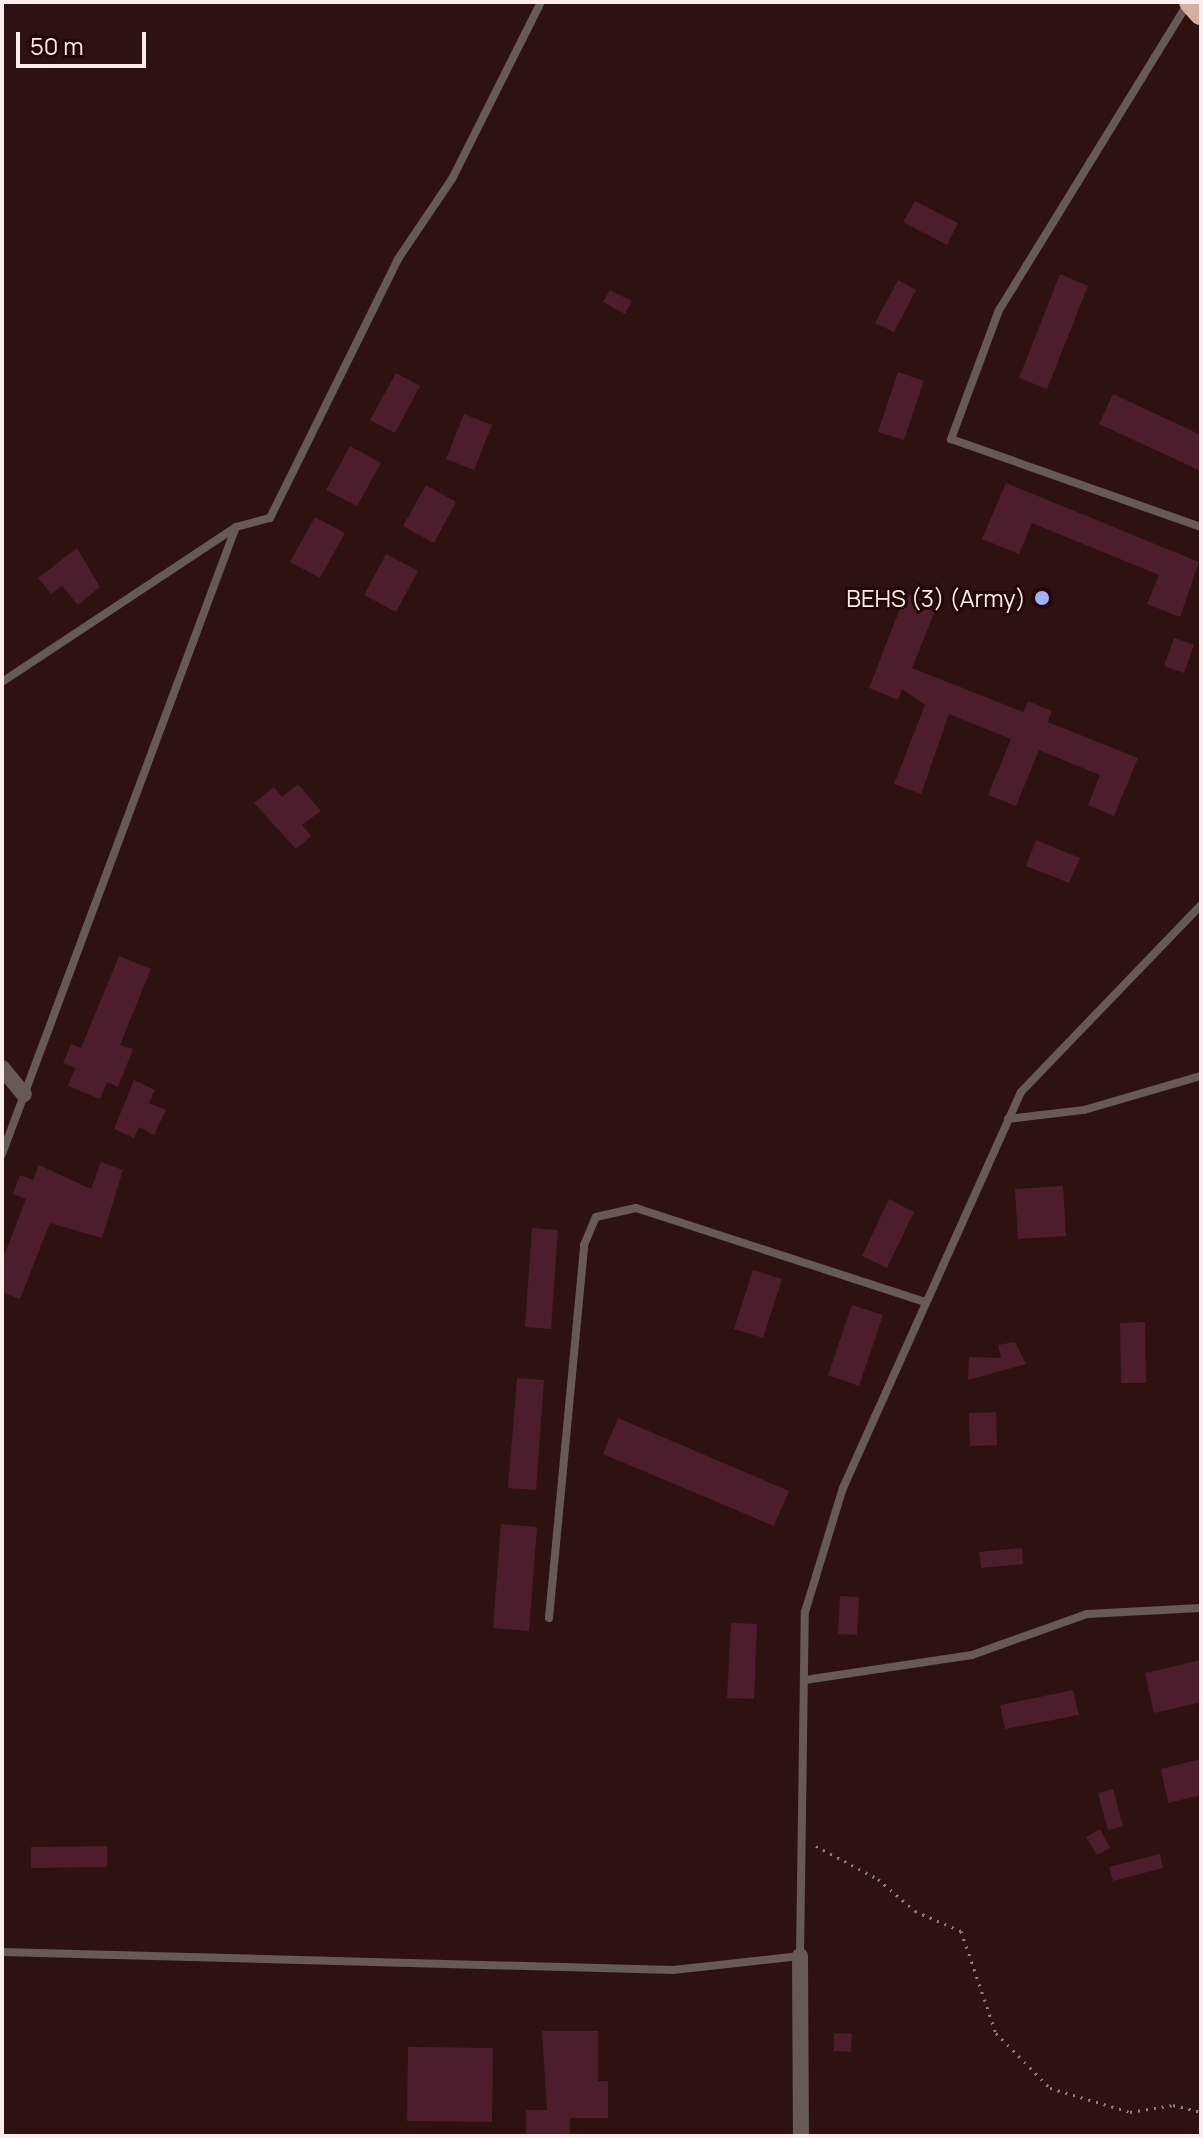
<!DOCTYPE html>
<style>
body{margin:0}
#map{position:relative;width:1203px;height:2138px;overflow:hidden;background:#2e1211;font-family:Manrope,sans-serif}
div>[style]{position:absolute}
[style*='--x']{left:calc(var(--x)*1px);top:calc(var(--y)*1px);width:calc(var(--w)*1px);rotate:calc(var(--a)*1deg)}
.building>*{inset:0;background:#4c1d2c}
.path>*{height:3px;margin-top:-1.5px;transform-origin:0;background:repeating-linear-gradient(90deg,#937d7c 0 2px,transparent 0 8px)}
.lane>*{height:8px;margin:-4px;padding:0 4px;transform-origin:4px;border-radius:4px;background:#675953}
.street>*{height:16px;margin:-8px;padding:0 8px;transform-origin:8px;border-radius:8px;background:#675953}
.highway>*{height:24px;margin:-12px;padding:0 12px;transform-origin:12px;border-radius:12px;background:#d2afa0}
.dots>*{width:22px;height:22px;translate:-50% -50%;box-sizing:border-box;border:4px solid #240908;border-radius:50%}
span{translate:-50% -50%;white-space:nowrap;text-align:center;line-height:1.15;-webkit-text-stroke:6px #240908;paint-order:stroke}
.poi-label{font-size:24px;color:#feedec}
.right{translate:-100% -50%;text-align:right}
.frame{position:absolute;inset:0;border:4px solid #feedec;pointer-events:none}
.scale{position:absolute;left:16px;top:32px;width:130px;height:36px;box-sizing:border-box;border:4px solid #feedec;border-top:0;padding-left:10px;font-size:24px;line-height:28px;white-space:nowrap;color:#feedec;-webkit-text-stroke:6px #240908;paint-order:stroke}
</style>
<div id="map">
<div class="building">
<div style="clip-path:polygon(915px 201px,958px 223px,947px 245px,903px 222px)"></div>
<div style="clip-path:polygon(1060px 274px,1088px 286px,1047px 389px,1019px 378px)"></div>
<div style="clip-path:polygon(898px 280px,916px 290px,894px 332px,875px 323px)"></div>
<div style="clip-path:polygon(610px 290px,632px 301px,625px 314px,603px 302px)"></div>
<div style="clip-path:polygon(898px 372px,924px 381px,904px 440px,878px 432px)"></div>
<div style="clip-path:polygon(396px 373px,420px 386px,395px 433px,370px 420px)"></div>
<div style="clip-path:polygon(1113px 394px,1201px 435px,1201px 471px,1099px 424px)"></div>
<div style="clip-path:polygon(464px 414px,492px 425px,474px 470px,446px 459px)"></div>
<div style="clip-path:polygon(350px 446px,381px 463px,357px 506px,326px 490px)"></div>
<div style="clip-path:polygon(1006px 483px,1199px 562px,1180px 617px,1147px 604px,1159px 575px,1032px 523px,1019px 554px,982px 539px)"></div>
<div style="clip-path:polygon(426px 485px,456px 502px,434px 543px,403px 526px)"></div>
<div style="clip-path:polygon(315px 517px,345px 533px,320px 578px,290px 562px)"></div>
<div style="clip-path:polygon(77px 548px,100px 587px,78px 605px,62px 586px,51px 594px,38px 578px)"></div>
<div style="clip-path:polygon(386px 554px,418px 571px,396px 612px,364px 595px)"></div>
<div style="clip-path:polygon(906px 593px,937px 606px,912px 668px,1023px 712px,1028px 701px,1052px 711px,1048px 722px,1138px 758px,1114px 816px,1088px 805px,1100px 775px,1039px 750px,1016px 806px,988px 795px,1011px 739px,949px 714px,921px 794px,894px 784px,925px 705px,902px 689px,898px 700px,869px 688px)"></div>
<div style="clip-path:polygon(1174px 638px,1194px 645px,1184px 673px,1164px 666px)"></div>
<div style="clip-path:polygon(298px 784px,321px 811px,302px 825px,311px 836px,296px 849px,254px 803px,274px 787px,282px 797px)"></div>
<div style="clip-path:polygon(1036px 840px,1080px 858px,1069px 883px,1026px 866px)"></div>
<div style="clip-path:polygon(119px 956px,151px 969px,120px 1045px,133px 1049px,118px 1087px,107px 1082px,100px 1099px,68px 1086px,75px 1068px,63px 1063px,71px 1044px,81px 1048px)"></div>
<div style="clip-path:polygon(134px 1080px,155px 1090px,149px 1103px,166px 1110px,154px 1135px,139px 1127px,134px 1138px,114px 1129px)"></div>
<div style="clip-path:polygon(101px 1162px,123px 1170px,102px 1238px,50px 1223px,20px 1299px,2px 1292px,2px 1261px,26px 1199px,13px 1194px,20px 1175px,33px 1180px,39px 1165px,91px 1189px)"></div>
<div style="clip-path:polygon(1063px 1186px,1066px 1236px,1018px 1239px,1015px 1189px)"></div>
<div style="clip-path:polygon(889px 1199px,914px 1212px,887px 1268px,862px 1256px)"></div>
<div style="clip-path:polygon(532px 1228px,558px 1230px,551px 1329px,525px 1327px)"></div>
<div style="clip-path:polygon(753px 1270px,782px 1279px,763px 1338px,734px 1329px)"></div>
<div style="clip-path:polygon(852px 1305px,883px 1315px,859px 1386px,828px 1375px)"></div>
<div style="clip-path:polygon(1145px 1322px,1146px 1383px,1121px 1383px,1120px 1323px)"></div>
<div style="clip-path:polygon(1015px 1342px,1026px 1364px,968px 1380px,969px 1357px,1001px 1358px,998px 1345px)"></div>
<div style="clip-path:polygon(517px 1378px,544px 1380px,536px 1490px,508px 1488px)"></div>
<div style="clip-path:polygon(996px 1412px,997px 1445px,970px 1446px,969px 1413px)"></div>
<div style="clip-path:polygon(618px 1418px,789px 1491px,774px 1526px,603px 1454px)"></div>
<div style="clip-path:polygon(501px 1524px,537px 1527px,529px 1631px,493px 1628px)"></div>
<div style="clip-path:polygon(1022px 1548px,1023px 1564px,981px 1568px,979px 1552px)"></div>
<div style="clip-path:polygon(840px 1596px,859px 1597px,857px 1635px,838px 1634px)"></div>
<div style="clip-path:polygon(731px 1623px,757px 1624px,754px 1699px,727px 1698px)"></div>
<div style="clip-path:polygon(1201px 1660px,1201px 1702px,1154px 1713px,1145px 1673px)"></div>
<div style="clip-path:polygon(1073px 1690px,1079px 1715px,1005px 1729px,1000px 1705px)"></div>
<div style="clip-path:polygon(1201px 1759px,1201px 1795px,1168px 1803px,1161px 1769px)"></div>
<div style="clip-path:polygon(1113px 1789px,1123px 1826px,1108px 1830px,1098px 1793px)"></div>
<div style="clip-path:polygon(1100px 1829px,1110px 1848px,1097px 1855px,1086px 1837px)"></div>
<div style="clip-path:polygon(107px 1846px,107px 1867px,31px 1868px,31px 1847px)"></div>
<div style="clip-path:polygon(1160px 1854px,1163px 1868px,1113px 1881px,1109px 1867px)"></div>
<div style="clip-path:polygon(542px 2031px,598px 2031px,598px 2081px,608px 2081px,608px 2118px,570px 2118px,570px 2136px,526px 2136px,526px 2110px,547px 2110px)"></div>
<div style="clip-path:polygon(834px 2033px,852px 2034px,851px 2052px,834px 2051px)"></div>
<div style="clip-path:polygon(408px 2047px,493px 2048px,492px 2122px,407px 2121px)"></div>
</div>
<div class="path">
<div style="--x:816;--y:1846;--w:70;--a:28"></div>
<div style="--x:878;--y:1879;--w:49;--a:40.9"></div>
<div style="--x:915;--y:1911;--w:50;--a:23.5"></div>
<div style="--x:961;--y:1931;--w:108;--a:71.1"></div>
<div style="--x:996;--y:2033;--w:77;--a:45.5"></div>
<div style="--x:1050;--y:2088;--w:84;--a:16.7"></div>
<div style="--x:1130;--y:2112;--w:44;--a:-9.2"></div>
<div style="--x:1173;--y:2105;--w:29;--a:14"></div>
</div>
<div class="lane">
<div style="--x:1188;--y:3;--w:361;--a:121.6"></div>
<div style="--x:999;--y:310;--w:138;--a:110.4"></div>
<div style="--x:951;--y:439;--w:265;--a:19.4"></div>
<div style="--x:2;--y:682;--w:281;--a:-33.5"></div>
<div style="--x:236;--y:527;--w:35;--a:-15"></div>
<div style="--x:270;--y:518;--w:289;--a:-63.7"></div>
<div style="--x:398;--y:259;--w:97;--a:-56"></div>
<div style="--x:452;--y:179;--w:198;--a:-63.3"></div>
<div style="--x:1008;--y:1119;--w:77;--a:-6.8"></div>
<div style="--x:1084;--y:1110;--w:122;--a:-16.2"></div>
<div style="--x:2;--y:1154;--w:667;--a:-69.55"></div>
<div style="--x:549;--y:1618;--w:375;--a:-84.6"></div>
<div style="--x:584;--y:1245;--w:30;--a:-67"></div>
<div style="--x:596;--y:1217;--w:41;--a:-12.7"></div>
<div style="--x:636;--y:1208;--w:302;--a:18"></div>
<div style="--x:805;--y:1680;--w:169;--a:-8.5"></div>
<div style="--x:972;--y:1655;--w:122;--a:-19.6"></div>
<div style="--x:1087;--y:1614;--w:114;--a:-3"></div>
<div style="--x:2;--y:1952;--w:671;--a:1.54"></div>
<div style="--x:673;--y:1970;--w:128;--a:-6.3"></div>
<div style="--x:800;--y:1956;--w:344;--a:-89.2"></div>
<div style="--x:805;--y:1612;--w:130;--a:-73"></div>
<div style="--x:843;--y:1488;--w:434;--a:-65.8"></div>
<div style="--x:1021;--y:1092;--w:260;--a:-46.1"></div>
</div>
<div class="street">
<div style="--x:2;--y:1068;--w:34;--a:50"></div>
<div style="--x:800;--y:1956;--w:180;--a:89.7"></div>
</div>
<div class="highway">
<div style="--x:1191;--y:2;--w:15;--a:48"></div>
</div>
<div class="dots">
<div style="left:1042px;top:598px;background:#a2b2fd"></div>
</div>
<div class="poi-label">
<span class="right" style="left:1026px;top:598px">BEHS (3) (Army)</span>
</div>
<div class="frame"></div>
<div class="scale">50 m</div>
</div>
